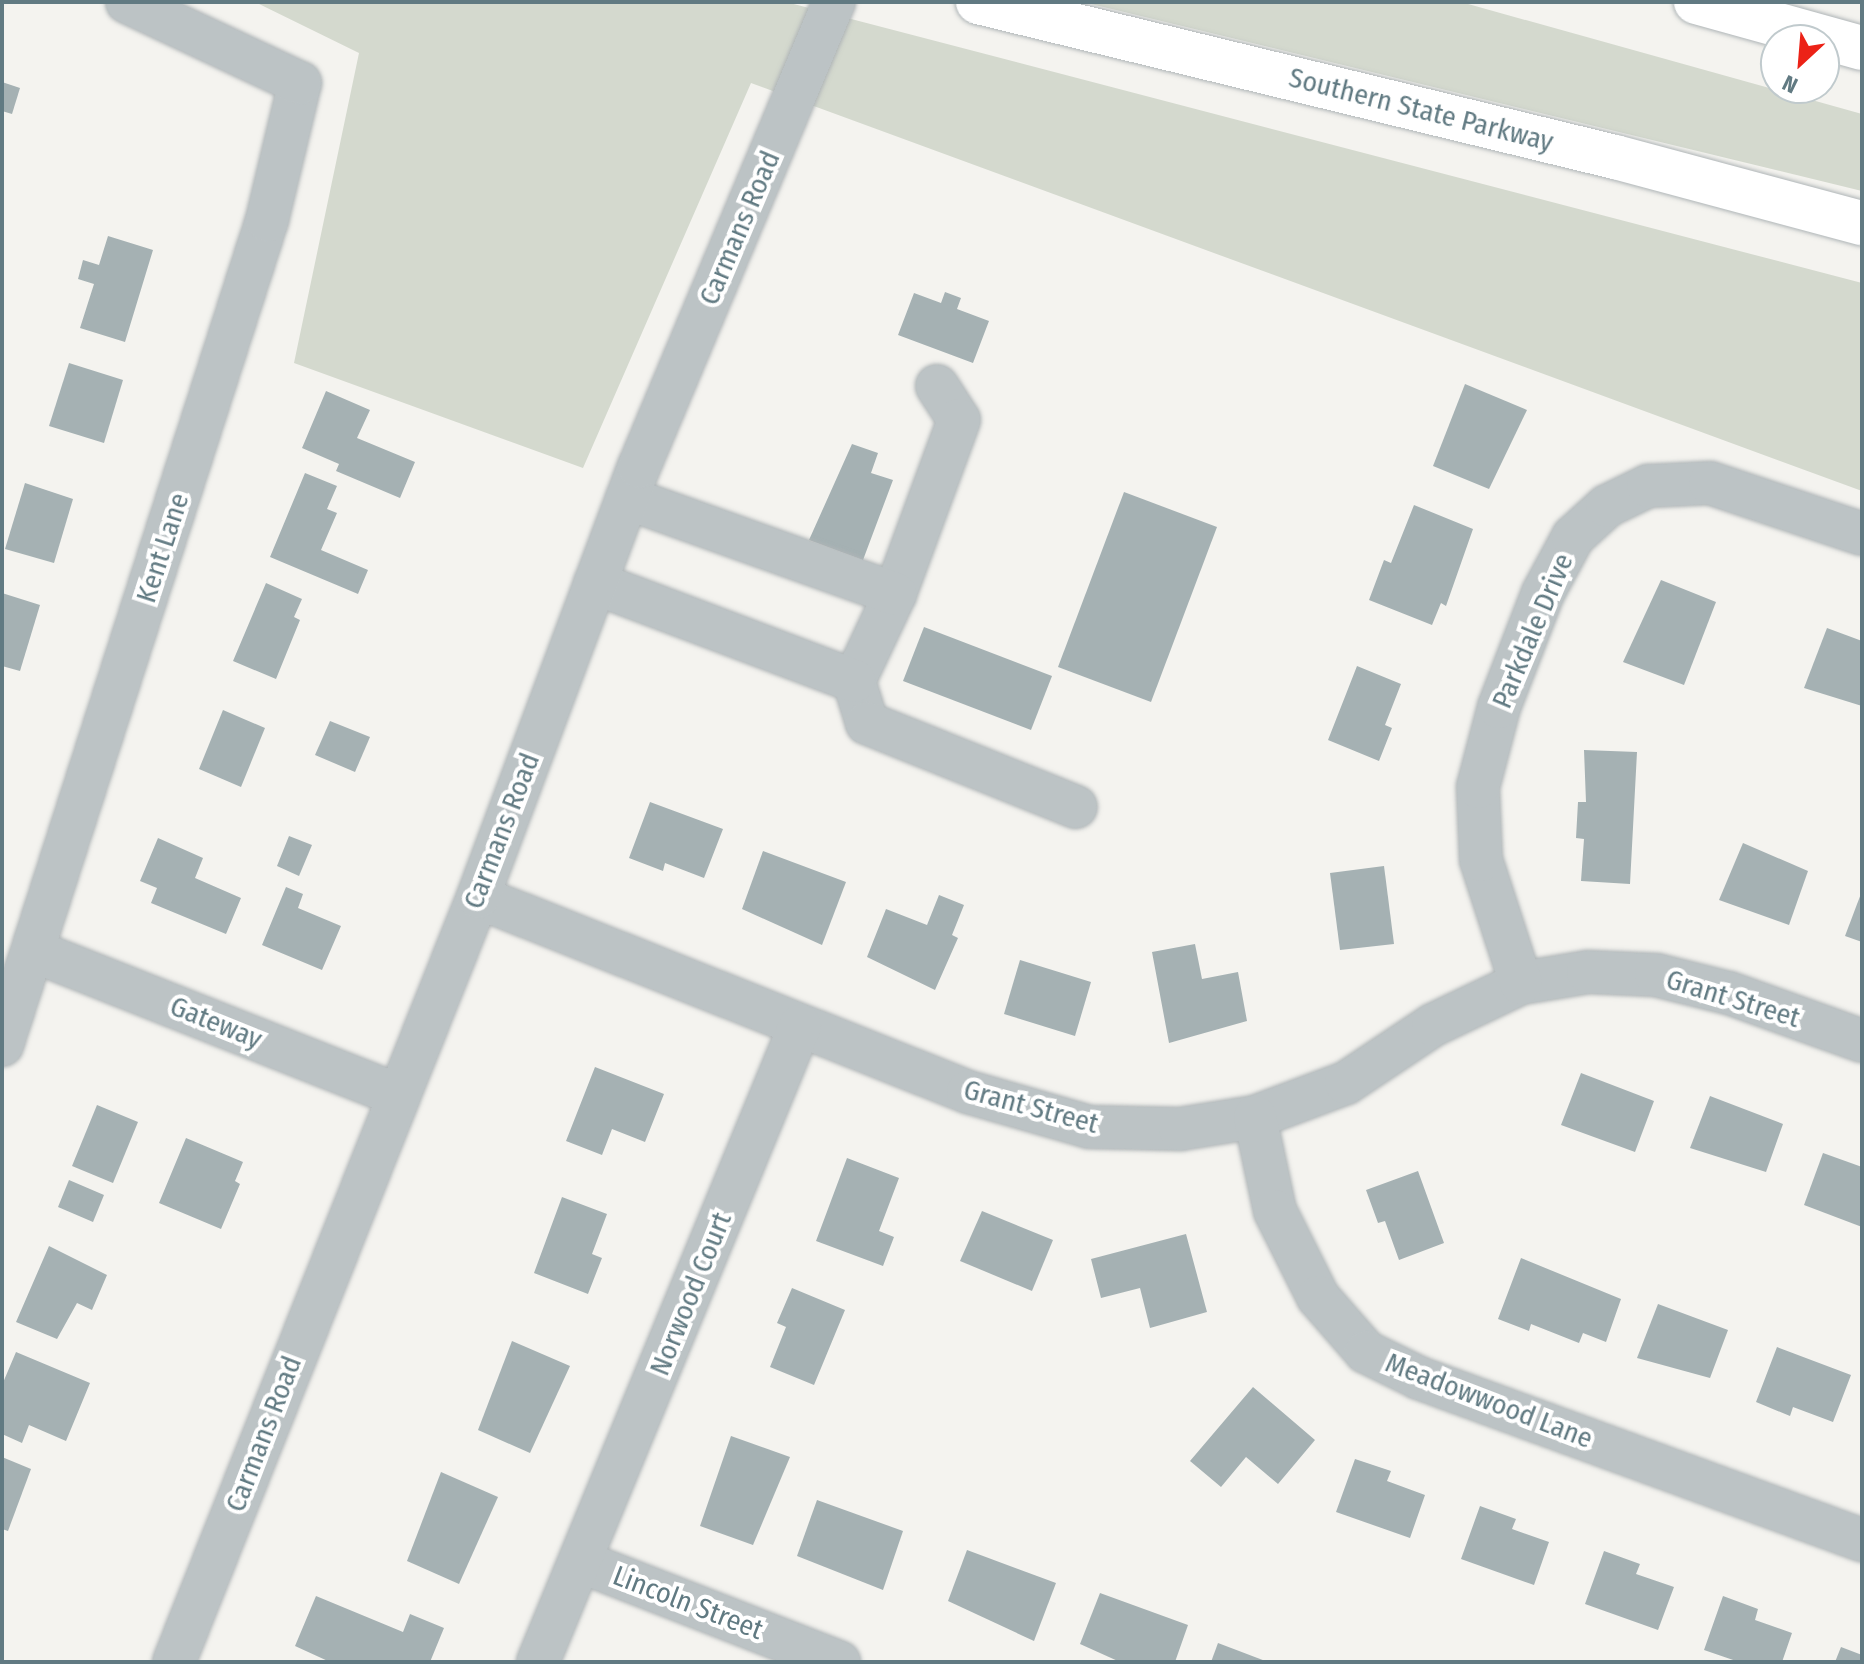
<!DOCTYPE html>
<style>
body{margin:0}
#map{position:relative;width:1864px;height:1664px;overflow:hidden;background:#f4f3ef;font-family:"Fira Sans Condensed",sans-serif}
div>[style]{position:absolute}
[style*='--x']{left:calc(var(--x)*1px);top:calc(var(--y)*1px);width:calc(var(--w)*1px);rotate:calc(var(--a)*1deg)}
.green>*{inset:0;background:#d4d9ce}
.building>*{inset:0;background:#a5b1b3}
.roads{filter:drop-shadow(0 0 2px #afb5b7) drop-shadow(0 0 2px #afb5b7)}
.minor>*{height:42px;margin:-21px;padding:0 21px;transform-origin:21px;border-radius:21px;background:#bcc3c5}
.highway>*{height:44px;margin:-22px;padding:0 22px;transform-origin:22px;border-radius:22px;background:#fff}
span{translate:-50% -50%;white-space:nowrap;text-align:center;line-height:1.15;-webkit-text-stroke:8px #fff;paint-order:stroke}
.street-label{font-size:28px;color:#617a82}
.frame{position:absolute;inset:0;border:4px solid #617a82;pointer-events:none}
.north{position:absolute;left:1760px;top:24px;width:80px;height:80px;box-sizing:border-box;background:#fff;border:2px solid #c0cacd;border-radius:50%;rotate:206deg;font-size:22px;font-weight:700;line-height:32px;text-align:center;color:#617a82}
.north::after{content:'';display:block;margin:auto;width:28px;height:36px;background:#ec2217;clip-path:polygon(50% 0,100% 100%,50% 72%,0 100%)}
</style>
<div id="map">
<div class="green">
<div style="clip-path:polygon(255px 2px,786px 2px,1862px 283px,1862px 491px,751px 83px,583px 468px,294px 363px,359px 53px)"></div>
<div style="clip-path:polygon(1083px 2px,1461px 2px,1862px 114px,1862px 191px)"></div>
</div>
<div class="building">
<div style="clip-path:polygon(2px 82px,20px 88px,12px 114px,2px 111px)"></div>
<div style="clip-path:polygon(108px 236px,153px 250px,125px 342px,80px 328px,94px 284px,78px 279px,83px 260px,99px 265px)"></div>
<div style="clip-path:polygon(945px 292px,961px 298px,957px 309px,989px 321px,973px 363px,898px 335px,914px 293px,941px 303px)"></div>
<div style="clip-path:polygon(69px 363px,123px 380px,104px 443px,49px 426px)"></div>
<div style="clip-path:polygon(1465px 384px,1527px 410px,1489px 489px,1433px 466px)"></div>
<div style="clip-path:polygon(326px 391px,370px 410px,357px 438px,415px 462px,400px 498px,336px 471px,339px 464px,302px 448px)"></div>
<div style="clip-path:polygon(852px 444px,878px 453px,871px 473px,893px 480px,863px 560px,809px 540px)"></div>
<div style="clip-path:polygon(305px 473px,337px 486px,327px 509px,337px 513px,321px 550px,368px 570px,358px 594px,270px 557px)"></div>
<div style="clip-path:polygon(25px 483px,73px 499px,54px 563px,5px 549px)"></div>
<div style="clip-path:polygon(1124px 492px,1217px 527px,1151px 702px,1058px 667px)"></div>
<div style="clip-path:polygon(1414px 505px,1473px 529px,1446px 606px,1441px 603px,1432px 625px,1369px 600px,1384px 560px,1391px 563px)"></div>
<div style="clip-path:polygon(1661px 580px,1716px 602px,1684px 685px,1623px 662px)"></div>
<div style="clip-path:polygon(266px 583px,302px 599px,294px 617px,300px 620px,276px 679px,233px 661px)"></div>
<div style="clip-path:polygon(2px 593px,40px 605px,20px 671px,2px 666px)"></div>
<div style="clip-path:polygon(924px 627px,1052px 676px,1031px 730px,903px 681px)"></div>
<div style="clip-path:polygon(1827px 628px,1862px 641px,1862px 706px,1804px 688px)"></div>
<div style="clip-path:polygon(1357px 666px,1401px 684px,1385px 725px,1392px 728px,1379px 761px,1328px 740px)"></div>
<div style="clip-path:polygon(223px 710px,265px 728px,241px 787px,199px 769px)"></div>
<div style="clip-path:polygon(330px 721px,370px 737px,355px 772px,315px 755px)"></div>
<div style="clip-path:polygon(1584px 750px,1637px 752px,1630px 884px,1581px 881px,1584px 839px,1576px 838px,1578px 802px,1586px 802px)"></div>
<div style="clip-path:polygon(650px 802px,723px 829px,704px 878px,665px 863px,663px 871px,629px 858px)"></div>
<div style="clip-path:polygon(289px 836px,312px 845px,299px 876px,277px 866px)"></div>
<div style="clip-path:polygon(158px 838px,203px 858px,195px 878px,241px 898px,226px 934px,151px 903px,157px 888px,140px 881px)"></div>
<div style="clip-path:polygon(1743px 843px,1808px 871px,1789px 925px,1719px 900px)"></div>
<div style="clip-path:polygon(763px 851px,846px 882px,822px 945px,742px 909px)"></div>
<div style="clip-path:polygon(1384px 866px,1394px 944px,1340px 950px,1330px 873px)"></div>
<div style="clip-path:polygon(286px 887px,303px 894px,298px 908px,341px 926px,322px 970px,262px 945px)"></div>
<div style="clip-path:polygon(1862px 891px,1862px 942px,1845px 936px)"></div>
<div style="clip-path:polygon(939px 895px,964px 905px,952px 935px,958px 938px,935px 990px,867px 957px,886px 909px,927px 925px)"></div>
<div style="clip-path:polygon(1195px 944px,1202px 979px,1238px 972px,1247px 1021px,1169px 1043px,1152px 952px)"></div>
<div style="clip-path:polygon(1020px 960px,1091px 982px,1075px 1036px,1004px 1014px)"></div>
<div style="clip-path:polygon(595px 1067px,664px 1094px,645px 1142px,612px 1129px,602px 1155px,566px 1141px)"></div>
<div style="clip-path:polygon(1581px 1073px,1654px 1101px,1635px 1152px,1561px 1125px)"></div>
<div style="clip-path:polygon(1710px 1096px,1783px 1124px,1766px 1172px,1690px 1148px)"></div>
<div style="clip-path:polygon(97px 1105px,138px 1122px,113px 1183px,72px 1166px)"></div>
<div style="clip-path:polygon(186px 1138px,243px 1162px,235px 1181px,240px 1184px,221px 1229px,159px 1203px)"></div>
<div style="clip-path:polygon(1823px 1153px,1862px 1167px,1862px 1227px,1804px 1205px)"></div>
<div style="clip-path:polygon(847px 1158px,899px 1178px,879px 1231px,894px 1237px,883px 1266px,816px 1241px)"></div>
<div style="clip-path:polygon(1418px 1171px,1444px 1243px,1399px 1260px,1385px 1221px,1378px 1223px,1366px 1190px)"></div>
<div style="clip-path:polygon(69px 1180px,104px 1195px,93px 1222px,58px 1207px)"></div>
<div style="clip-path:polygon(562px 1197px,607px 1214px,592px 1254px,602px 1258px,588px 1294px,534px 1273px)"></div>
<div style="clip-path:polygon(982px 1211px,1053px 1240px,1032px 1291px,960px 1261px)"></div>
<div style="clip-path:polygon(1186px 1234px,1207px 1312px,1150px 1328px,1140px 1288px,1101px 1298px,1091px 1259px)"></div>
<div style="clip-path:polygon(49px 1246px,107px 1275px,92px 1310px,77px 1303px,57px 1339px,16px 1322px)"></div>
<div style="clip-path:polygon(1521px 1258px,1621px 1299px,1606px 1342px,1583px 1333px,1579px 1343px,1531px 1324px,1529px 1331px,1498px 1319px)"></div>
<div style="clip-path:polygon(792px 1288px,845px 1310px,814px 1385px,770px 1367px,786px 1327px,777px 1323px)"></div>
<div style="clip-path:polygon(1658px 1304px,1728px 1330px,1710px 1378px,1637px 1358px)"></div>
<div style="clip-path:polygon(512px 1341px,570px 1366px,530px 1453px,478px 1430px)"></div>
<div style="clip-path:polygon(1777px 1347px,1851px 1375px,1833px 1422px,1793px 1407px,1790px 1416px,1756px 1402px)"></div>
<div style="clip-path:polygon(16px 1352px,90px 1383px,66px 1441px,29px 1425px,22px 1443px,2px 1434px,2px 1385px)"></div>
<div style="clip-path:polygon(1253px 1387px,1315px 1440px,1278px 1484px,1246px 1457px,1221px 1487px,1190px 1461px)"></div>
<div style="clip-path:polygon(731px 1436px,790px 1457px,753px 1545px,700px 1526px)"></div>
<div style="clip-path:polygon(2px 1457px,31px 1469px,8px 1531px,2px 1529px)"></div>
<div style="clip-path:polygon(1355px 1459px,1391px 1471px,1387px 1481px,1425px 1495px,1410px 1538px,1336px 1512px)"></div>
<div style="clip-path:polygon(441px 1472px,498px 1497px,459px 1584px,407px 1561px)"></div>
<div style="clip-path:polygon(817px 1500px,903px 1531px,883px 1590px,797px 1556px)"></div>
<div style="clip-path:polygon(1480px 1506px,1516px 1519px,1512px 1529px,1549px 1542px,1534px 1585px,1461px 1559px)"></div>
<div style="clip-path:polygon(967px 1550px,1056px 1583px,1034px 1641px,948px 1601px)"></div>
<div style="clip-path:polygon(1604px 1551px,1640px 1564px,1636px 1574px,1674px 1587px,1658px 1630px,1585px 1604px)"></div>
<div style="clip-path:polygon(1100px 1593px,1188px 1625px,1175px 1662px,1120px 1662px,1080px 1644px)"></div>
<div style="clip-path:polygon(316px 1596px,403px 1632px,410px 1614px,444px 1628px,430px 1662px,330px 1662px,295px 1646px)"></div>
<div style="clip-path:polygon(1723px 1596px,1758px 1609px,1755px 1620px,1792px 1633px,1782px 1662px,1739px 1662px,1704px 1650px)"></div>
<div style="clip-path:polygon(1218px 1643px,1268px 1662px,1211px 1662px)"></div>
<div style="clip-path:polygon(1841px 1647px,1862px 1655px,1862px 1662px,1835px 1662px)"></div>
</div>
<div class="roads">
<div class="minor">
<div style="--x:937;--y:386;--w:40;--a:57.1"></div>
<div style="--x:959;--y:420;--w:185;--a:110.2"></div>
<div style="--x:895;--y:594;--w:96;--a:115.2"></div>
<div style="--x:854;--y:681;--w:44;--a:72.8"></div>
<div style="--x:867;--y:723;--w:225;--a:21.9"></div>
<div style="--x:627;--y:498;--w:285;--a:19.7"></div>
<div style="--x:595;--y:583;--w:277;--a:20.7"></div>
<div style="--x:478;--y:897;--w:527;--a:21.7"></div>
<div style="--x:968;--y:1092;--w:126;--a:16.1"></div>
<div style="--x:1089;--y:1127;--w:91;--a:1.3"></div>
<div style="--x:1180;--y:1129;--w:76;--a:-9.1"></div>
<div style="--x:1255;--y:1117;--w:97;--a:-20.5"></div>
<div style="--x:1346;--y:1083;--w:105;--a:-33.7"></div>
<div style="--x:1433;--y:1025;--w:98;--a:-25.5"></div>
<div style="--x:1521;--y:983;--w:68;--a:-9.3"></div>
<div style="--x:1588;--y:972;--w:68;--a:2.5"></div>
<div style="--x:1656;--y:975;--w:75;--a:13.9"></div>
<div style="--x:1729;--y:993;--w:141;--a:19.8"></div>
<div style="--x:34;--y:951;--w:391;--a:21.6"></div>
<div style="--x:1521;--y:983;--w:129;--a:-108"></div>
<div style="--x:1481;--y:860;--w:73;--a:-92.4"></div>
<div style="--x:1478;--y:787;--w:83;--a:-75.3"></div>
<div style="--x:1499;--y:707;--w:122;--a:-68.9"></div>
<div style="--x:1543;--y:593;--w:64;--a:-61.8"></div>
<div style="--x:1573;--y:537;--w:46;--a:-42.4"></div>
<div style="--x:1607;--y:506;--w:46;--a:-26"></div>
<div style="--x:1648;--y:486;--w:62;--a:-2.8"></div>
<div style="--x:1710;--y:483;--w:160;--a:18.5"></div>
<div style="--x:2;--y:1045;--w:867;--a:-72.19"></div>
<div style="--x:267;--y:220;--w:141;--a:-76.5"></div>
<div style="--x:300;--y:83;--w:191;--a:-154.9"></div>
<div style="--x:1255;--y:1117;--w:96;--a:78"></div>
<div style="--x:1275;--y:1211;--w:96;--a:63.4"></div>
<div style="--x:1318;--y:1297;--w:73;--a:48.9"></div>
<div style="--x:1366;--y:1352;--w:59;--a:26.1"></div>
<div style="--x:1419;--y:1378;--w:472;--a:20.1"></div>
<div style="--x:582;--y:1562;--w:276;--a:21.3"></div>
<div style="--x:174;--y:1662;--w:823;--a:-68.33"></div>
<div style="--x:478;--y:897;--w:459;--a:-69.5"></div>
<div style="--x:639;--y:467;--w:504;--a:-67.25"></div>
<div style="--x:538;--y:1662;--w:688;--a:-67.61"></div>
</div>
<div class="highway">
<div style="--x:978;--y:2;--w:656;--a:13.68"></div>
<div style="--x:1615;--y:157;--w:256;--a:15"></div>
<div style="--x:1696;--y:2;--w:172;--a:15.5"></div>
</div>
</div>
<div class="street-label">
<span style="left:1421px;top:110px;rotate:14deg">Southern State Parkway</span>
<span style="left:740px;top:228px;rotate:-67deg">Carmans Road</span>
<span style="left:163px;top:548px;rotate:-72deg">Kent Lane</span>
<span style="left:1533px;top:631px;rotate:-67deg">Parkdale Drive</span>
<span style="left:502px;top:831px;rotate:-69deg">Carmans Road</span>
<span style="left:1733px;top:999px;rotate:17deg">Grant Street</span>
<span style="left:216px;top:1023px;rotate:22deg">Gateway</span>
<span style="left:1031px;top:1107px;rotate:15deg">Grant Street</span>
<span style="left:691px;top:1294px;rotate:-68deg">Norwood Court</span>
<span style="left:1489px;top:1401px;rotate:21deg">Meadowwood Lane</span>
<span style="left:264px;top:1434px;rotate:-69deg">Carmans Road</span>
<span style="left:688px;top:1603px;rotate:21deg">Lincoln Street</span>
</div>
<div class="frame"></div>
<div class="north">N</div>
</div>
